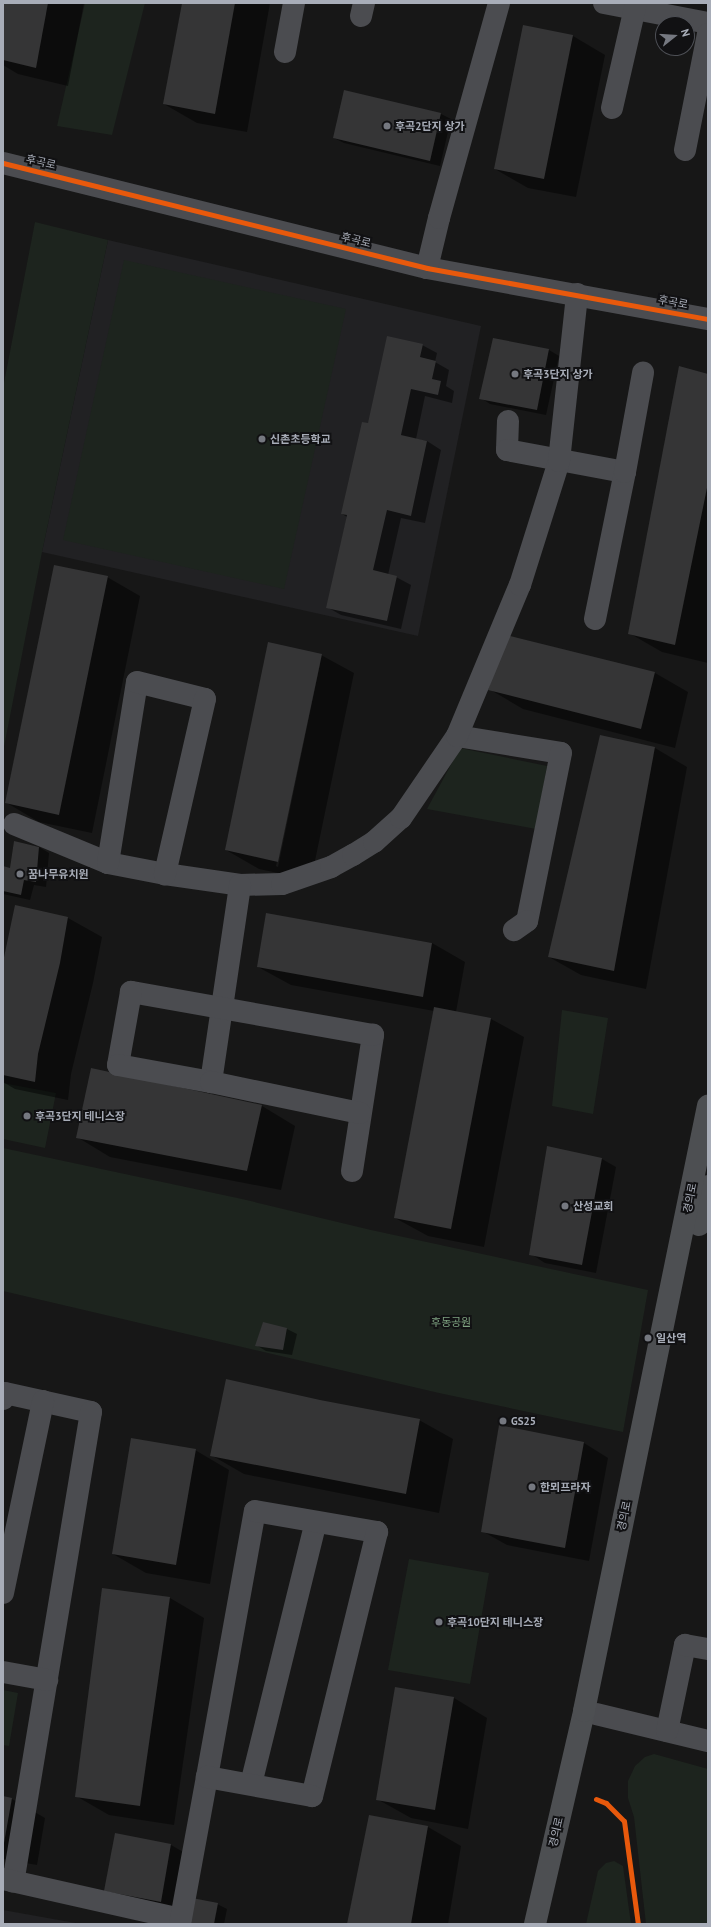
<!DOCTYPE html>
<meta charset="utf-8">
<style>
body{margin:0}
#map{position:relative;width:711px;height:1927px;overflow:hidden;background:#171717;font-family:"PT Sans","Noto Sans KR",sans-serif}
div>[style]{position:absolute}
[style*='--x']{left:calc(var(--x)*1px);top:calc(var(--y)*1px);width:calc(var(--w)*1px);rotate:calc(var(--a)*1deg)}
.built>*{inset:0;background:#212123}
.green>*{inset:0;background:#1d241e}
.shadow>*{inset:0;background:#0007}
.building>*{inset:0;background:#353536}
.minor>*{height:22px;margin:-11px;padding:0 11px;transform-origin:11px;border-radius:11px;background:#4b4c50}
.major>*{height:22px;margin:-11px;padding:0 11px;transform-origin:11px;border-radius:11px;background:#4d4f52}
.cycleway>*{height:5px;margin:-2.5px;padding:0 2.5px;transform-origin:2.5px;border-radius:2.5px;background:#e8590c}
.dots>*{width:11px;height:11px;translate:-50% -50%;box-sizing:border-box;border:2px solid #111113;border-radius:50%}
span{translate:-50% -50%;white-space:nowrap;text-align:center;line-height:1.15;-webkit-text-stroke:4px #111113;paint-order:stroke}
.poi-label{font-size:11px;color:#a8adb8;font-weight:700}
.left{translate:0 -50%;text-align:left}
.street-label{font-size:11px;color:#a8adb8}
.park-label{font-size:11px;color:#7fa381}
.frame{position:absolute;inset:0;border:4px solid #a8adb8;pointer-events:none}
.north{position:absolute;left:655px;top:16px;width:40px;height:40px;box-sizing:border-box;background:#111113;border:1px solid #4d4f55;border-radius:50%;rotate:73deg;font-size:11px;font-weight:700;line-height:16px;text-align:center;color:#a8adb8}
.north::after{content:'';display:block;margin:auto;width:14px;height:18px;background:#757880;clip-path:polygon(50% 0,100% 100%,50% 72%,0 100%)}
</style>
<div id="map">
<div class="built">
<div style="clip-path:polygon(108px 240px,481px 326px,418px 636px,42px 552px)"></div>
<div style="clip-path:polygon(3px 1910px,81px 1924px,3px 1924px)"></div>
</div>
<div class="green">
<div style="clip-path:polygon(85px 3px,145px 3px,112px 135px,57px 126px)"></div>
<div style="clip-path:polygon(35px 222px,108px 240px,42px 552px,3px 752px,3px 388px)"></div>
<div style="clip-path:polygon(124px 260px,346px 309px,284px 589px,63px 540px)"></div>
<div style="clip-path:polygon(460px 748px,547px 766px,536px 829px,427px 809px)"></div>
<div style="clip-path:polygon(562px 1010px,608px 1018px,593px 1114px,552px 1106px)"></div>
<div style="clip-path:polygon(3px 1083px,56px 1093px,45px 1148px,3px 1139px)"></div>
<div style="clip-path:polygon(3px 1148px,242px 1199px,371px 1230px,648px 1290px,623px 1432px,439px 1393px,3px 1291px)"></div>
<div style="clip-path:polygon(409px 1559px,489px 1573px,470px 1684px,388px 1670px)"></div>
<div style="clip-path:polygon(3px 1690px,18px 1693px,9px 1746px,3px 1745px)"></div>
<div style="clip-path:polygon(654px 1754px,708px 1769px,708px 1924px,646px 1924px,634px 1817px,628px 1798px,628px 1781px,635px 1766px,645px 1757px)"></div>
<div style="clip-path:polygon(614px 1861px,623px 1866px,631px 1924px,586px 1924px,598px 1871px,606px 1863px)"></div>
</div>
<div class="shadow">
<div style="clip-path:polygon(3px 3px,84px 3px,68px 86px,18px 74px,3px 65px)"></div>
<div style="clip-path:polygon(182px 3px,270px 3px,247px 132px,197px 123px,164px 104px)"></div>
<div style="clip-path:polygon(573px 36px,605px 55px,576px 197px,528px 188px,495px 169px)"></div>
<div style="clip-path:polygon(345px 91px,441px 114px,451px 119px,440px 166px,344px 143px,334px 138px)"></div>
<div style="clip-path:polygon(494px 340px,549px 350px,559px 356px,546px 415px,490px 404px,481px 398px)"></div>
<div style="clip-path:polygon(422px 345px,437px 353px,435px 362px,449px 370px,446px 386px,454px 391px,452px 403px,425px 396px,416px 439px,427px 441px,441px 450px,425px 523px,401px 518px,388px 575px,396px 577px,411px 585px,401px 629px,341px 615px,327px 607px,347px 517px,342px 514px,368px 424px)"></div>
<div style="clip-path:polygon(708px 375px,708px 663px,662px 652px,629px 633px)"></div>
<div style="clip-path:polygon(107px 577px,140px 596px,92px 833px,39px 822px,7px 803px)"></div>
<div style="clip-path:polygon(evenodd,321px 655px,354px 673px,311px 880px,259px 869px,226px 850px,321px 655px,318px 664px,320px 664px,278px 867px,276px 866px,318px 664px)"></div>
<div style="clip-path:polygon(655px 673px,688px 692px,675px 748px,523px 709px,489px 689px)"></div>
<div style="clip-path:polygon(601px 736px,655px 748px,687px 767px,646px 989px,581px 975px,549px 957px)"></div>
<div style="clip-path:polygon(14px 842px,39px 847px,49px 853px,46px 887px,34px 885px,30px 900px,3px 894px,3px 867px,11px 869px)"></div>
<div style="clip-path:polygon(16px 906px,68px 918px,102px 937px,93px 983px,71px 1074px,68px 1100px,15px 1089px,3px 1082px,3px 967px)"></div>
<div style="clip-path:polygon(267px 915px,432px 943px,465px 962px,456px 1012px,491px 1019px,524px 1037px,484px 1247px,428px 1236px,395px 1218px,434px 1011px,291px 985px,258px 967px)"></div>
<div style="clip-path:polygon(262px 1106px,295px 1126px,281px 1190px,110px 1157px,77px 1137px)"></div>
<div style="clip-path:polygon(547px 1147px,602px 1159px,616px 1167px,596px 1273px,545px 1263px,531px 1254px)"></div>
<div style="clip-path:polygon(263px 1323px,287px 1329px,297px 1334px,292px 1355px,266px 1351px,256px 1345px)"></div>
<div style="clip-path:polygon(320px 1401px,419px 1420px,453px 1439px,439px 1513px,244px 1474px,211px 1455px)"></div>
<div style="clip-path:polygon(499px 1426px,584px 1443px,608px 1458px,589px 1561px,507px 1545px,482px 1531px)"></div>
<div style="clip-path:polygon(195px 1450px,229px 1470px,210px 1584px,146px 1573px,113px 1554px)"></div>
<div style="clip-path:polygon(103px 1589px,170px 1598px,204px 1618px,174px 1825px,109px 1815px,76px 1796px)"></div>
<div style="clip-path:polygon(454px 1698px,487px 1718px,468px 1829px,411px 1818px,377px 1799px)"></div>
<div style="clip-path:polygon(3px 1797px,12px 1799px,45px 1818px,37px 1865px,3px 1859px)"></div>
<div style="clip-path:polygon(428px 1827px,461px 1846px,448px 1924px,348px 1924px)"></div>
<div style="clip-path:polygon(116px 1834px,171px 1845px,185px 1853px,175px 1909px,119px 1898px)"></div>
<div style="clip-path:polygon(217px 1904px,227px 1909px,224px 1924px,189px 1924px)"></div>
</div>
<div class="building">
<div style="clip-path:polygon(3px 3px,48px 3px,36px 68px,3px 60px)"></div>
<div style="clip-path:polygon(182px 3px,235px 3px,215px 114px,163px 104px)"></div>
<div style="clip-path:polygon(523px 25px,573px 35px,544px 179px,494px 169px)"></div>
<div style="clip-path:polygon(344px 90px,441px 113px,430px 161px,333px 138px)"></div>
<div style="clip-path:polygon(387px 336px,423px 344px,420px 357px,436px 361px,432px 379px,441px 381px,438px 395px,411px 389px,401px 435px,427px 441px,411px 516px,387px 510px,373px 570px,397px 576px,387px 621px,326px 608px,347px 515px,341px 514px,362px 422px,368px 423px)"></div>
<div style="clip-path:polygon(493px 338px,549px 349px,537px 410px,479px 399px)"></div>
<div style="clip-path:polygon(679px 366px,708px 374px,708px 483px,675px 645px,628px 634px)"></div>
<div style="clip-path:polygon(54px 565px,108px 576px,59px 815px,5px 803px)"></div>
<div style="clip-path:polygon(506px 635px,655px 672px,641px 729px,488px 690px)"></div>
<div style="clip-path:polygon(268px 642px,322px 654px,278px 862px,225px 850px)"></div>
<div style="clip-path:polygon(600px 735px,655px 747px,614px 971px,548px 957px)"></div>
<div style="clip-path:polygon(14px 841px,39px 847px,36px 882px,24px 880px,21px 895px,3px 891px,3px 866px,10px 868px)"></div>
<div style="clip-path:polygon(15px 905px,68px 917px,60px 963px,38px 1054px,35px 1082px,3px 1075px,3px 962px)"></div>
<div style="clip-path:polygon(266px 913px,432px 943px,423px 997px,257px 967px)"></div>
<div style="clip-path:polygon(434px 1007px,491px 1018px,451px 1229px,394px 1218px)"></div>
<div style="clip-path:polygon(91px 1068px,262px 1105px,247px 1171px,76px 1138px)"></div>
<div style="clip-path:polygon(547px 1146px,602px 1158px,582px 1265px,529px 1255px)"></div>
<div style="clip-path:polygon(263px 1322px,287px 1328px,283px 1350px,255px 1346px)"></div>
<div style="clip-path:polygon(226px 1379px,320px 1400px,420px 1419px,406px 1494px,210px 1456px)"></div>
<div style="clip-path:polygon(499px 1425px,584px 1442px,565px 1548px,481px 1532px)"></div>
<div style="clip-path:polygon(131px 1438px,196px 1449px,176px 1565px,112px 1554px)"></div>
<div style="clip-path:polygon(102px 1588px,170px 1597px,140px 1806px,75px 1797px)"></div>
<div style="clip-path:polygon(395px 1687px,454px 1697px,435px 1810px,376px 1800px)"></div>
<div style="clip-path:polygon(3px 1796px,12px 1798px,4px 1843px,3px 1843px)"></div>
<div style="clip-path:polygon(369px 1815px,428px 1826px,411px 1924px,347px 1924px)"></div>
<div style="clip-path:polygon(115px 1833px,171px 1844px,161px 1902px,104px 1891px)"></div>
<div style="clip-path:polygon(192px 1898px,218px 1903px,214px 1924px,188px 1924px)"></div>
</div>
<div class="minor">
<div style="--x:604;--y:3;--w:106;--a:10.9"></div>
<div style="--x:361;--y:16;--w:13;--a:-77"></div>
<div style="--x:285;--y:52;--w:50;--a:-79.6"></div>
<div style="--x:612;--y:108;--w:108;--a:-77.1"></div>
<div style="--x:685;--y:150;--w:118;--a:-78.8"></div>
<div style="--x:3;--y:163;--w:437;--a:13.9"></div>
<div style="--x:427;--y:268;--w:286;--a:10.3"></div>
<div style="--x:427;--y:268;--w:51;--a:-76.5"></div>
<div style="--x:439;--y:218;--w:223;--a:-74.4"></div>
<div style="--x:508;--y:421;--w:29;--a:92"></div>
<div style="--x:507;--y:450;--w:120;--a:10.6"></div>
<div style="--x:595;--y:619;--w:150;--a:-78.5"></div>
<div style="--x:625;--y:472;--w:101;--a:-79.7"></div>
<div style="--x:457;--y:736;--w:105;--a:9.3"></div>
<div style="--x:561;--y:753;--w:171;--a:101.4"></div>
<div style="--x:527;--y:921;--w:16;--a:145"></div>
<div style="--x:14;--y:824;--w:102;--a:22.5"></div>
<div style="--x:108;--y:863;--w:58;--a:10.9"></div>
<div style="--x:165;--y:874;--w:76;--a:8.3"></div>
<div style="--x:240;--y:885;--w:42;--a:-1.4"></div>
<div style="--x:282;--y:884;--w:52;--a:-19.1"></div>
<div style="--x:331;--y:867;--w:25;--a:-29"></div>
<div style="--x:353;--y:855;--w:25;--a:-32"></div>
<div style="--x:374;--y:842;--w:36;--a:-42"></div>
<div style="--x:401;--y:818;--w:99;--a:-55.7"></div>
<div style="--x:457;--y:736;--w:164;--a:-67.4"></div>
<div style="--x:520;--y:585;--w:130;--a:-72.5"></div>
<div style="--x:559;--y:461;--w:168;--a:-83.8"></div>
<div style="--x:108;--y:863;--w:183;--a:-80.9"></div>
<div style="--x:137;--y:682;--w:70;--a:14"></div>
<div style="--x:205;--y:699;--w:180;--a:102.9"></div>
<div style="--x:211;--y:1082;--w:199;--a:-81.6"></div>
<div style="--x:352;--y:1171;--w:138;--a:-81.2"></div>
<div style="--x:373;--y:1035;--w:246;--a:-169.9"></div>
<div style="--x:131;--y:992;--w:74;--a:100.1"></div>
<div style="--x:118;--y:1065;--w:95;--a:10.4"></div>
<div style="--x:211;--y:1082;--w:152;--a:11.8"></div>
<div style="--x:3;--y:1399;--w:6;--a:-72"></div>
<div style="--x:5;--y:1393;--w:88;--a:12.5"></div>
<div style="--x:91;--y:1412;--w:476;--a:99.4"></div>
<div style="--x:3;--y:1593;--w:196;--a:-78.2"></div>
<div style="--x:3;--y:1672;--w:45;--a:10.3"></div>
<div style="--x:596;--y:1714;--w:115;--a:13.6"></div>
<div style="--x:667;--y:1731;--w:88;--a:-78.2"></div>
<div style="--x:685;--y:1645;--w:23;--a:10"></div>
<div style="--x:251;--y:1784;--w:270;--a:-76.1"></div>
<div style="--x:3;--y:1879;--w:182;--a:12.7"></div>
<div style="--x:180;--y:1924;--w:149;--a:-79.6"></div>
<div style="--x:207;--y:1777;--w:270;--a:-79.8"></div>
<div style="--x:255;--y:1511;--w:124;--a:9.8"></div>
<div style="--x:377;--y:1532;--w:272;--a:103.8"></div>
<div style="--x:312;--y:1796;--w:107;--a:-169.7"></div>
</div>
<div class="major">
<div style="--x:699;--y:1225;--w:40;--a:-77"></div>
<div style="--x:535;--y:1924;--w:219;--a:-77"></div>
<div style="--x:584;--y:1711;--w:618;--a:-78.42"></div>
</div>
<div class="cycleway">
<div style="--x:3;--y:163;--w:437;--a:13.9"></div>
<div style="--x:427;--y:268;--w:286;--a:10.3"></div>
<div style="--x:596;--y:1799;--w:11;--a:22"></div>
<div style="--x:606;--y:1803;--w:25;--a:45"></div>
<div style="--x:624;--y:1821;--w:104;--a:82.3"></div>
</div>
<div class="dots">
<div style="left:387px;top:126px;background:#757880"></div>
<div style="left:515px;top:374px;background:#757880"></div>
<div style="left:262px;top:439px;background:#757880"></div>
<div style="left:20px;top:874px;background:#757880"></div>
<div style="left:27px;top:1116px;background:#757880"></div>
<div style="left:565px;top:1206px;background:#757880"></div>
<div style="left:648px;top:1338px;background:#757880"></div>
<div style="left:503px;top:1421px;background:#757880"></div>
<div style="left:532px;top:1487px;background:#757880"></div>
<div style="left:439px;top:1622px;background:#757880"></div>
</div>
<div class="poi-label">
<span class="left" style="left:395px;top:126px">후곡2단지 상가</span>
<span class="left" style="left:523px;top:374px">후곡3단지 상가</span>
<span class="left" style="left:270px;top:439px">신촌초등학교</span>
<span class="left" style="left:28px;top:874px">꿈나무유치원</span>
<span class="left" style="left:35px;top:1116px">후곡3단지 테니스장</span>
<span class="left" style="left:573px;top:1206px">산성교회</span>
<span class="left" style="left:656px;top:1338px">일산역</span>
<span class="left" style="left:511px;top:1421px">GS25</span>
<span class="left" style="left:540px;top:1487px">한뫼프라자</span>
<span class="left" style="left:447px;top:1622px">후곡10단지 테니스장</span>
</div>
<div class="street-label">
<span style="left:41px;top:162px;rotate:13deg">후곡로</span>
<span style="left:356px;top:240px;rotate:14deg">후곡로</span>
<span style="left:673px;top:302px;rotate:11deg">후곡로</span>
<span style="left:690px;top:1198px;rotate:-79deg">경의로</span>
<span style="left:624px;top:1516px;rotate:-78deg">경의로</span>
<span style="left:556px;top:1832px;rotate:-77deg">경의로</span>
</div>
<div class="park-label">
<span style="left:451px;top:1322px">후동공원</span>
</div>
<div class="frame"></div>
<div class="north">N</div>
</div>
